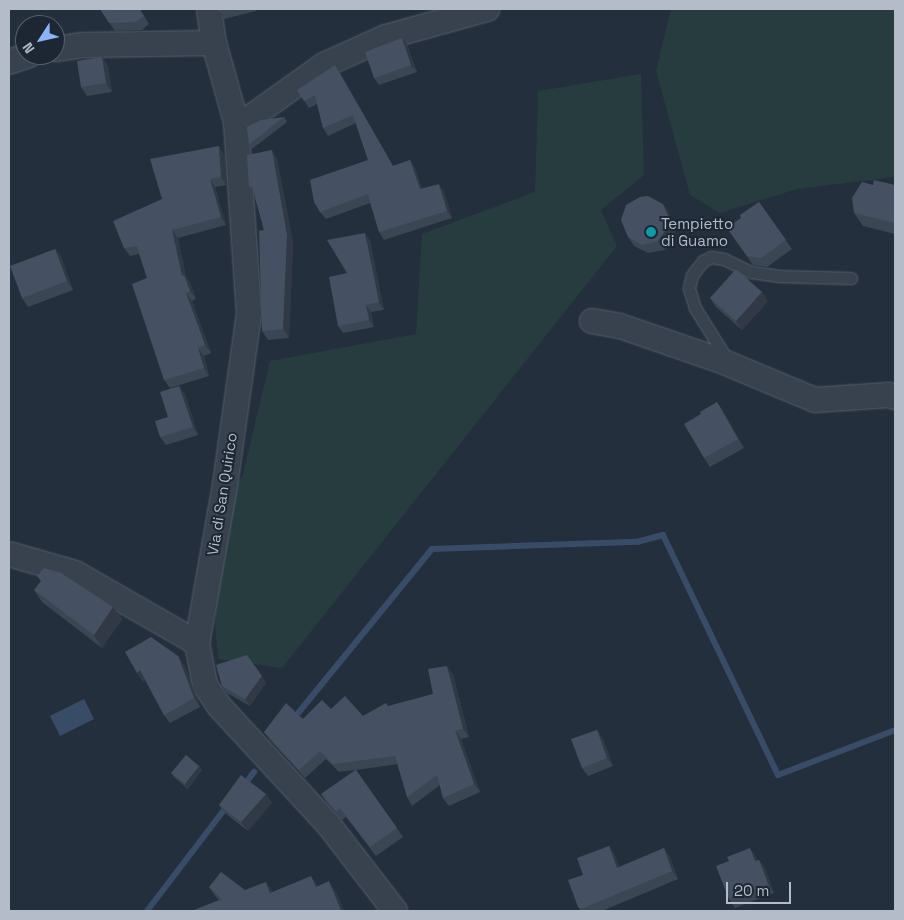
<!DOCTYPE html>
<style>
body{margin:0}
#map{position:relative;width:904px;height:920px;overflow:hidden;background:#242f3e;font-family:"Space Grotesk",sans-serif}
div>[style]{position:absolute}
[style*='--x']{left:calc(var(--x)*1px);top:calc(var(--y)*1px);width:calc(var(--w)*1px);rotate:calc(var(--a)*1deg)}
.green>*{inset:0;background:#263c3f}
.water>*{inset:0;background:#394c67}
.stream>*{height:6px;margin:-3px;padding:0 3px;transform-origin:3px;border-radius:3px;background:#394c67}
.roads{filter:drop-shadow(0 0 1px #565f6c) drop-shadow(0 0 1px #565f6c)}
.lane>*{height:11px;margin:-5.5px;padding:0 5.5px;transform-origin:5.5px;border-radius:5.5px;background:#38414e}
.street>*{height:24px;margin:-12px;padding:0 12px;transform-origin:12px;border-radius:12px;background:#38414e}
.wall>*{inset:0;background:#3b4654}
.shaded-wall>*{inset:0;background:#303945}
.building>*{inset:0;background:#455162}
.dots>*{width:14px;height:14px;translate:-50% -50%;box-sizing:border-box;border:2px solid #1d2633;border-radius:50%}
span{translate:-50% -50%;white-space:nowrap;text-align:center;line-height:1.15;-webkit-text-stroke:4px #1d2633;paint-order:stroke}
.poi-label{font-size:15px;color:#b4bcc9}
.left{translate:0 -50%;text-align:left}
.street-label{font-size:15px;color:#b4bcc9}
.frame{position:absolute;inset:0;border:10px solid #b4bcc9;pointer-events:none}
.north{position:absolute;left:15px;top:15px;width:50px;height:50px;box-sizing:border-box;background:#1d2633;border:1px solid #59626f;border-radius:50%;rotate:235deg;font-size:14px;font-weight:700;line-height:20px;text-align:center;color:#b4bcc9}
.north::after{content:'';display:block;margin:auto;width:18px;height:22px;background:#8ab4f8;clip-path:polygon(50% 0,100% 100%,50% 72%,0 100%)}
.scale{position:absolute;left:726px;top:882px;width:65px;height:22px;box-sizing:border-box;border:2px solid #b4bcc9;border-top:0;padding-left:6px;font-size:15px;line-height:18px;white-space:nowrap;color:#b4bcc9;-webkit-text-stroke:4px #1d2633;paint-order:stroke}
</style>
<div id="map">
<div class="green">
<div style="clip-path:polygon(671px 9px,895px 9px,895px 177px,797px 189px,720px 213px,690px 195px,656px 71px)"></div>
<div style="clip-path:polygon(641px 74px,644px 175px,601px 210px,617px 246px,282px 668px,218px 659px,215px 625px,225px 485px,242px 478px,270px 361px,416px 334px,422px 234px,535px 192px,538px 91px)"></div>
</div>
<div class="water">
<div style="clip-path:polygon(84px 699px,94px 719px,60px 736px,50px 716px)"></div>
</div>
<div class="stream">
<div style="--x:299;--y:712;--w:210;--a:-50.8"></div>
<div style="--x:432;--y:549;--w:205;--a:-2"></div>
<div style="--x:637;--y:542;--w:27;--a:-15"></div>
<div style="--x:663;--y:535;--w:266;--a:64.4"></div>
<div style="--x:778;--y:775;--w:125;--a:-21"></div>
<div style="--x:243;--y:787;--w:19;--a:-54"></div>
<div style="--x:147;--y:911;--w:132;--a:-52.7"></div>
</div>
<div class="roads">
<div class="lane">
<div style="--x:719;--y:360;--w:8;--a:-60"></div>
<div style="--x:723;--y:353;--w:53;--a:-121.9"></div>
<div style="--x:695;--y:308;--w:21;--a:-107"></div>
<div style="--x:689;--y:288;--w:13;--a:-77"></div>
<div style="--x:692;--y:275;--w:18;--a:-52"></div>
<div style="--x:703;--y:261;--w:9;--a:-27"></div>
<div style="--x:711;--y:257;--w:13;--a:9"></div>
<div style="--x:724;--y:259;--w:30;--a:26"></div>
<div style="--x:751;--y:272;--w:27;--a:8"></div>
<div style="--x:778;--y:276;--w:73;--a:1.6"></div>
</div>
<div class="street">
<div style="--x:209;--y:9;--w:34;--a:82"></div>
<div style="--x:214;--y:43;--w:82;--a:74.4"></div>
<div style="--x:236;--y:122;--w:192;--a:86.1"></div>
<div style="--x:249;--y:314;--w:173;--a:98"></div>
<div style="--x:225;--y:485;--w:160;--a:100"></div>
<div style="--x:197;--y:643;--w:43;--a:79.2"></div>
<div style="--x:205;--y:685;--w:25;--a:56"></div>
<div style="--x:219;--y:706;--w:161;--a:47.3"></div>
<div style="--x:328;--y:824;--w:110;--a:52.4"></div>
<div style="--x:55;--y:49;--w:29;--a:-8"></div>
<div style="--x:84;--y:45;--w:130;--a:-0.9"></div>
<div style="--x:9;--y:62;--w:21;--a:-19"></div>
<div style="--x:236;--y:122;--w:16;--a:-18"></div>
<div style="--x:251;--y:117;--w:90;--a:-35.5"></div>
<div style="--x:324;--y:65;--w:68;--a:-24.3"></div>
<div style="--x:386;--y:37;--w:105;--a:-15.5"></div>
<div style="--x:592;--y:321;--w:28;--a:10"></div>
<div style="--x:620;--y:326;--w:105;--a:19"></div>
<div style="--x:719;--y:360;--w:104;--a:22.6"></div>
<div style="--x:815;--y:400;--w:74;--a:-3.9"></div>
<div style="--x:889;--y:395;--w:6;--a:18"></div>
<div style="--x:9;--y:554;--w:69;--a:16.1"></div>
<div style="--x:75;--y:573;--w:141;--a:29.8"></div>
</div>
</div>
<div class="wall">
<div style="clip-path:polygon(100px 9px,144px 9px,141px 11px,149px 24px,142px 30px,115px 31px)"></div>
<div style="clip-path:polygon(218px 9px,256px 9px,256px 11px,224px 19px)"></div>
<div style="clip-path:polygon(407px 45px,417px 72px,379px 85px,374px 78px)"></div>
<div style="clip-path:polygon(102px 57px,108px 66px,112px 92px,87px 96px,81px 87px)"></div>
<div style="clip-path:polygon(335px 65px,340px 73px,393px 166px,410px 160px,415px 168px,422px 189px,444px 191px,452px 218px,384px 240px,379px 232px,370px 203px,326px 219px,320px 212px,368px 160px,356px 123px,328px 136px,323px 128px,317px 104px,309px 108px,297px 90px)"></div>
<div style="clip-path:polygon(284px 117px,287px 122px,252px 149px,249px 145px)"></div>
<div style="clip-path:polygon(224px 154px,226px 185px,215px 187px,226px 225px,178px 238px,186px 277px,190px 283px,196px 299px,192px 301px,211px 353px,204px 356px,209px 376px,170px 388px,164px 380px,147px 278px,139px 254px,130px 256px,124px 248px,162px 199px)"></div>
<div style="clip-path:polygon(277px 158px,293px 243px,289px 338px,268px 340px,262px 331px,264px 230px,254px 193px,249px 187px)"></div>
<div style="clip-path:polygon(895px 185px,895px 234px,863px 226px,854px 213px)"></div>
<div style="clip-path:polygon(759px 202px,792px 249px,767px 267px,753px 265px,727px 228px,741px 218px)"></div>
<div style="clip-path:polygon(663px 204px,669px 213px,675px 227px,674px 236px,665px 250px,648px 253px,634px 246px,628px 237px)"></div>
<div style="clip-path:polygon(370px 240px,384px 310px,371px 312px,374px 327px,343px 333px,338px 326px,347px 273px)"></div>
<div style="clip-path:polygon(55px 249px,61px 257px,73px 290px,28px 307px,22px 298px)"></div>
<div style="clip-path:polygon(710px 298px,768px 301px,742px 330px,716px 307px)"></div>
<div style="clip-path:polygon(179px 386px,185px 394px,198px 435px,166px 445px,160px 437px)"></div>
<div style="clip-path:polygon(717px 402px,723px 411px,744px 448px,710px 467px,704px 458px,701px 414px)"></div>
<div style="clip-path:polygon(34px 590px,113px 607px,122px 619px,102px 648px,42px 602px)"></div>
<div style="clip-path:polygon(178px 656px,184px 665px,200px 707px,170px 723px,164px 715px,145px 680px,143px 682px,137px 673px)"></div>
<div style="clip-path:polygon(453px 674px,469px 737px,461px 739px,480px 792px,449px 806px,443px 798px,440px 785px,412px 806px,407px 797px,398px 764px,356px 770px,403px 837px,376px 856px,346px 817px,342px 820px,327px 803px,321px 794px,355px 770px,339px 772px,326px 759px,305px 778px,270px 740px,264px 732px,331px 709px,363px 716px,433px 694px)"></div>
<div style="clip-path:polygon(266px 683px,250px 706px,227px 693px,222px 686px)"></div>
<div style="clip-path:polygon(597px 730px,603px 739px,613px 766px,588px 776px,582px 768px)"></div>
<div style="clip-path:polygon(199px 766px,202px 770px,188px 789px,175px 778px,171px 773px)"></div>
<div style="clip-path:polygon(266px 794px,272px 803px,248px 831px,225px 813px,219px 805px)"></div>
<div style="clip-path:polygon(609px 846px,615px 855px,619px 867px,664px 848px,670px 857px,678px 879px,602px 911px,581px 911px,578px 907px,583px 875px)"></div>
<div style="clip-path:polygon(750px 848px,757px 860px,759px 860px,765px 868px,774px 893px,735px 908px,729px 899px,729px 861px)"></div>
<div style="clip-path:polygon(318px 886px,336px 892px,344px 911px,192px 911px,219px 900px,216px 897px,209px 887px,273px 892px)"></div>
</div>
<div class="shaded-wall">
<div style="clip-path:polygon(402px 38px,407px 45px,417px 72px,411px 65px)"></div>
<div style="clip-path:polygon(102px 57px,108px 66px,112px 92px,106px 83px)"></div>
<div style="clip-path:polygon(335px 65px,340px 73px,398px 174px,393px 166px)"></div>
<div style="clip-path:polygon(219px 146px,224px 154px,226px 185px,221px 177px)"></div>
<div style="clip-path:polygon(272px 150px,277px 158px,293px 243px,289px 338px,283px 329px)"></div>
<div style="clip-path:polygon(410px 160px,415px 168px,425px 197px,420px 189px)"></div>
<div style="clip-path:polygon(210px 179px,215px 187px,226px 225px,221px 217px)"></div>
<div style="clip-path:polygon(439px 184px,444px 191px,452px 218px,447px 211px)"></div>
<div style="clip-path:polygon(663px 204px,669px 213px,675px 227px,674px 236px,665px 250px,658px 241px)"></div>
<div style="clip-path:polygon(172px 230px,178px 238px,186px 277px,190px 283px,196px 299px,190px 291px,182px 276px)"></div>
<div style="clip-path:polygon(365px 233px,370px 240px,384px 310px,379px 302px)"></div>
<div style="clip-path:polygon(55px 249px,61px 257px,73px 290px,67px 281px)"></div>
<div style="clip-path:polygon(762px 292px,768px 301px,742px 330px,736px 321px)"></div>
<div style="clip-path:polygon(186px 293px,192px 301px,211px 353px,205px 345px)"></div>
<div style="clip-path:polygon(366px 305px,371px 312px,374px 327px,369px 320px)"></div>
<div style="clip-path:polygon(198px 348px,204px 356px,209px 376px,204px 368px)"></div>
<div style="clip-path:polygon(179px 386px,185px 394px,198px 435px,193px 427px)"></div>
<div style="clip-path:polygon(717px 402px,723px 411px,744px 448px,738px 439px)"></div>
<div style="clip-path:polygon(113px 607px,122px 619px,102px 648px,94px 635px)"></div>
<div style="clip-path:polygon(178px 656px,184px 665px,200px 707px,194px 698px)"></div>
<div style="clip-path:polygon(447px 666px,453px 674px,469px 737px,463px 729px)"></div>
<div style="clip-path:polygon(140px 670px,146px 679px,143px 682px,137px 673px)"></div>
<div style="clip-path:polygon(262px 676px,266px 683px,250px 706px,245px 699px)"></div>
<div style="clip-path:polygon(455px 730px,461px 739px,480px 792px,474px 784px)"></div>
<div style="clip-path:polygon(597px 730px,603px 739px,613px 766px,607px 758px)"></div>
<div style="clip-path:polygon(199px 766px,202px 770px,188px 789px,185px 784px)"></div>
<div style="clip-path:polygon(266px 794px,272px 803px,248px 831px,241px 822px)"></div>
<div style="clip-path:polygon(609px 846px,615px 855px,623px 876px,617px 868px)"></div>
<div style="clip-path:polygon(664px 848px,670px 857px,678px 879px,672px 871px)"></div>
<div style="clip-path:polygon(750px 848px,756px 857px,761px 870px,755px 861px)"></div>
<div style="clip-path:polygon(759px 860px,765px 868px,774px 893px,768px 884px)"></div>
<div style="clip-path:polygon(311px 876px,318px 886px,316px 887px)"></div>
<div style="clip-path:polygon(329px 881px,336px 892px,344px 911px,341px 911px)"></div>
<div style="clip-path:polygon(266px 882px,273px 892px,270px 893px)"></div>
</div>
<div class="building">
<div style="clip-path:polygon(100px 9px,139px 9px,144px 16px,136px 22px,109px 23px)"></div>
<div style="clip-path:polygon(218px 9px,227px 9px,219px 11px)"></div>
<div style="clip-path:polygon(402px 38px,411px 65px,374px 78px,365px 52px)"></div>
<div style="clip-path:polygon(102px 57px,106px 83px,81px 87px,77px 61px)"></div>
<div style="clip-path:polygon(335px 65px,393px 166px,410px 160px,420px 189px,439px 184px,447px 211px,379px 232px,368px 194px,320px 212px,314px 202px,310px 180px,368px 160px,353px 115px,323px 128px,315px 95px,304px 101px,297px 90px)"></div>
<div style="clip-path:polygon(284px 117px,249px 145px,247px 127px,261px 120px)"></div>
<div style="clip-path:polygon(219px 146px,221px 177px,210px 179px,221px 217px,172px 230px,182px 276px,184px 275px,190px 291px,186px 293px,205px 345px,198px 348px,204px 368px,164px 380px,132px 284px,147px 278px,137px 246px,124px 248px,113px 221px,162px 199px,150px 159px)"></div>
<div style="clip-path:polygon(272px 150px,287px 235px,283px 329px,262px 331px,259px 231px,264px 230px,252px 186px,249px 187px,247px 155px)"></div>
<div style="clip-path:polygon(874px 180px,895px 185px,895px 223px,854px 213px,852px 198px,862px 182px,873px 185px)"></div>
<div style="clip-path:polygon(648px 196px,663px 204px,669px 218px,668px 227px,658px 241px,642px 245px,628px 237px,621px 220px,626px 205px,640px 197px)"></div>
<div style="clip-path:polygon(759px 202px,786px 240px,761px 258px,747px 256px,727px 228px,741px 218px,740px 215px)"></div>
<div style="clip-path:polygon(365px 233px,379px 302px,366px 305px,369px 320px,338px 326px,329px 277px,347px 273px,327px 240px)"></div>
<div style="clip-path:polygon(55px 249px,67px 281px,22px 298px,10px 266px)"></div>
<div style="clip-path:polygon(736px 269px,762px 292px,736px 321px,710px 298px)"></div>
<div style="clip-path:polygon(179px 386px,193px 427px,160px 437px,155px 421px,168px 417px,160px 392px)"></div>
<div style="clip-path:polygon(717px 402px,738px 439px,704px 458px,684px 424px,701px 414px,700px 412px)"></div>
<div style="clip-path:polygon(44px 568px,61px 573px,113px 607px,94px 635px,34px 590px,41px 581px,37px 576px)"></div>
<div style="clip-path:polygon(151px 637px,178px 656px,194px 698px,164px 715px,140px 670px,137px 673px,125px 652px)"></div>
<div style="clip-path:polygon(247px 655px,262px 676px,245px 699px,222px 686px,216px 665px)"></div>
<div style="clip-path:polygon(447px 666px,463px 729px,455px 730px,474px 784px,443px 798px,437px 775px,407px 797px,395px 756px,333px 764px,320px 751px,299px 770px,264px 732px,286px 703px,303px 719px,322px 700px,331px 709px,345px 696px,363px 716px,386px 703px,388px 706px,433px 694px,428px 669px)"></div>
<div style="clip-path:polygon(597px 730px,607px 758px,582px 768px,571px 739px)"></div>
<div style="clip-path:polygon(186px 755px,199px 766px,185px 784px,171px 773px)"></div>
<div style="clip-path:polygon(356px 770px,397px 828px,370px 847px,340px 808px,336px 811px,321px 794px)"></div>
<div style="clip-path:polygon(241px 775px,266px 794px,241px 822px,219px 805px)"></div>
<div style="clip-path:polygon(609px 846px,617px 868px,664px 848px,672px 871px,581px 909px,578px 907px,568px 880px,583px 875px,577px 858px)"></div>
<div style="clip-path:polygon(750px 848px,755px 861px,759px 860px,768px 884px,729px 899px,716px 866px,729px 861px,727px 857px)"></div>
<div style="clip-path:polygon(221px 872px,245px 890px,266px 882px,270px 893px,311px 876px,316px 887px,329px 881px,341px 911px,192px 911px,222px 899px,209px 887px)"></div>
</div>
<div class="dots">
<div style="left:651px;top:232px;background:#0f9aa8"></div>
</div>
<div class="poi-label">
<span class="left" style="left:661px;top:232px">Tempietto<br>di Guamo</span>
</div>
<div class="street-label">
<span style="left:222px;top:494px;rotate:-81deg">Via di San Quirico</span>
</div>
<div class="frame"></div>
<div class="north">N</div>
<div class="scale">20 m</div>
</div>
